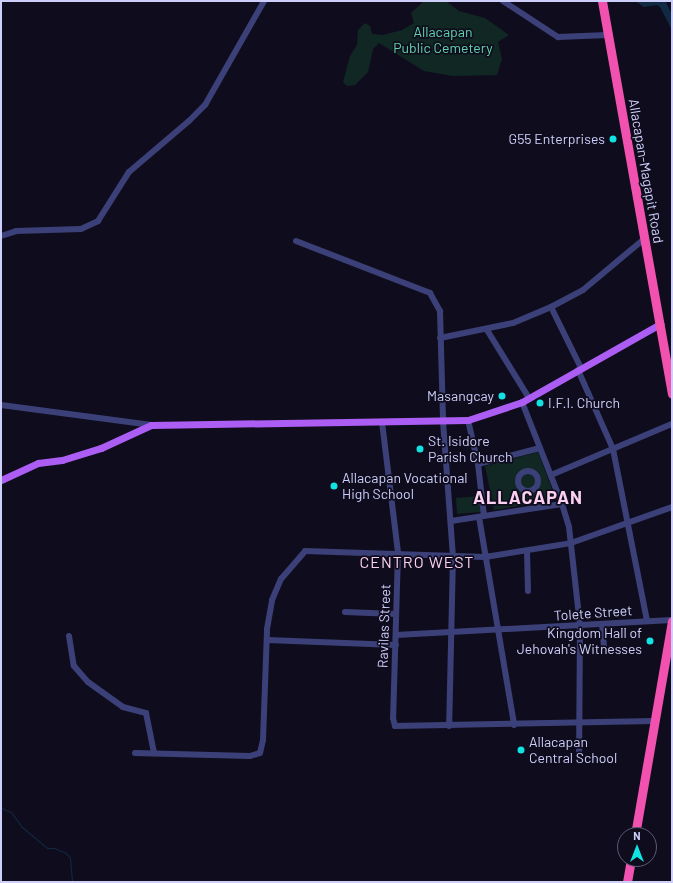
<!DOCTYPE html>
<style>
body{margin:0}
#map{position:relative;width:673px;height:883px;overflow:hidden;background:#0f0d1d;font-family:Barlow,sans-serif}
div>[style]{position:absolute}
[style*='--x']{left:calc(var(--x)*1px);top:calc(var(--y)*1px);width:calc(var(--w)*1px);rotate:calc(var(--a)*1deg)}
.green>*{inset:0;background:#112724}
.water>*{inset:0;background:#112a43}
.stream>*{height:1px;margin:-0.5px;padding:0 0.5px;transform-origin:0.5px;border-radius:0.5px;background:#112a43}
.minor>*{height:6px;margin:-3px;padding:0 3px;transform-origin:3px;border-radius:3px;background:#3c4079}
.minor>.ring{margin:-3px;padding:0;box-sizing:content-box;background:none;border:6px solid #3c4079;border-radius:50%}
.major>*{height:7px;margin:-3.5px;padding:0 3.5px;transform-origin:3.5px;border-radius:3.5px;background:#ac5df3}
.highway>*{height:9px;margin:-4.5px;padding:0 4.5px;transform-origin:4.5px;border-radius:4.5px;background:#f252af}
.dots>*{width:11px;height:11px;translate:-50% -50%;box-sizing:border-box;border:2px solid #0f0d1d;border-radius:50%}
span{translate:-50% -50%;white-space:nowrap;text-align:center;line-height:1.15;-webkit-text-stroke:3.5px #0f0d1d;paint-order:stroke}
.park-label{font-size:14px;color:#60d5ac}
.poi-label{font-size:14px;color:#cecefb}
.right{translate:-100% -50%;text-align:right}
.left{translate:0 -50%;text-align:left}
.street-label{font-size:14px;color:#cecefb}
.quarter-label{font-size:16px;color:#fbd0f0;letter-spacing:1px}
.district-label{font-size:18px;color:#fbd0f0;font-weight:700;letter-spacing:1px}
.frame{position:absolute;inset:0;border:2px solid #cecefb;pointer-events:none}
.north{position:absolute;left:617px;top:827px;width:40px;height:40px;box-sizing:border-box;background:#0f0d1d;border:1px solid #5b5a76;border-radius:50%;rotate:0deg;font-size:11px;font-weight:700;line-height:16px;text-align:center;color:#cecefb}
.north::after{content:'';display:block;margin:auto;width:14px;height:18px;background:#11e3e3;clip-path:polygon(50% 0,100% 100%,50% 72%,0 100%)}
</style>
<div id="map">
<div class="green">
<div style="clip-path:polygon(424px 1px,446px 1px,459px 11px,485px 18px,509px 35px,498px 42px,502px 59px,497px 75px,453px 76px,424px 71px,379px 43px,373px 49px,368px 72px,355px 85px,347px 86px,343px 82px,350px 56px,357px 45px,358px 30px,365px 23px,370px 26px,372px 34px,383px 35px,402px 30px,414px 23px,411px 13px)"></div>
<div style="clip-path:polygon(538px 452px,556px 500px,494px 510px,485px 466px)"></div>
<div style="clip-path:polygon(479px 496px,483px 510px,480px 512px,457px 514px,456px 498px)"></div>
</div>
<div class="water">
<div style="clip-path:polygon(635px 1px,665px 1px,672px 14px,672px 30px,660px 7px,657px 5px,644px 7px)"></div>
</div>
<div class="stream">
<div style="--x:1;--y:808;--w:11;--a:22"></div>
<div style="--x:11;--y:812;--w:19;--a:54"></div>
<div style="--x:22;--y:827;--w:33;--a:40"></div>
<div style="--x:47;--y:848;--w:7;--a:0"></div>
<div style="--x:54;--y:848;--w:13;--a:23"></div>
<div style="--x:66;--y:853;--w:6;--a:51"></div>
<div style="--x:70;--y:858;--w:24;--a:85"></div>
</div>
<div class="minor">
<div style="--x:503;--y:1;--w:66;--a:33.2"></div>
<div style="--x:558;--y:37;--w:50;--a:-2.3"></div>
<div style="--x:1;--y:236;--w:16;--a:-18"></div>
<div style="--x:16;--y:231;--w:65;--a:-1.8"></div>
<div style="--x:81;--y:229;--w:19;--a:-25"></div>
<div style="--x:98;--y:221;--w:58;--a:-57.7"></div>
<div style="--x:129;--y:172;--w:79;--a:-40.4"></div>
<div style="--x:189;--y:121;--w:23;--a:-45"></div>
<div style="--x:205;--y:105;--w:120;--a:-60.4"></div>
<div style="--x:296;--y:241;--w:144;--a:21.2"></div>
<div style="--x:430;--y:293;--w:21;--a:61"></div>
<div style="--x:440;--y:311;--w:110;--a:88.4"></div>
<div style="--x:443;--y:421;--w:135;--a:85.8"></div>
<div style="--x:453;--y:556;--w:170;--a:91.3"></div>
<div style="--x:551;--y:307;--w:68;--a:63.8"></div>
<div style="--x:487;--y:330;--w:80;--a:58.3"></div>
<div style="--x:440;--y:338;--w:75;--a:-11.6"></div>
<div style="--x:513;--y:323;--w:41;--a:-22.8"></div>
<div style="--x:551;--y:307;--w:36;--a:-28"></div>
<div style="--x:583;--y:290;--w:80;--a:-39.9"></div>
<div style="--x:578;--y:370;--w:86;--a:66.1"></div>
<div style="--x:613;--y:449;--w:175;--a:78.8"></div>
<div style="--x:522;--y:402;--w:110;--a:68.6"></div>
<div style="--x:562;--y:504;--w:24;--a:73"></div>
<div style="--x:569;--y:527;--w:99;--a:83.6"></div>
<div style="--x:580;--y:625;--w:130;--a:90.4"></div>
<div style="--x:1;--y:405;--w:150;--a:7.6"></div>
<div style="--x:468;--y:420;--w:45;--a:77.2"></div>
<div style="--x:478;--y:464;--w:52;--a:83.4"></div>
<div style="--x:382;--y:422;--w:132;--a:83"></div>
<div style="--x:398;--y:553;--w:165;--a:91.7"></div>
<div style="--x:393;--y:718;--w:8;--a:76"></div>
<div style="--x:395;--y:726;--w:259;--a:-1.1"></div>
<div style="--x:478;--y:464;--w:64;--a:-14.5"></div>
<div class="ring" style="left:518px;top:471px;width:14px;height:14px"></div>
<div style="--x:551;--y:475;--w:131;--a:-22.9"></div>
<div style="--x:479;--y:517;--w:211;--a:80.4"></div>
<div style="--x:451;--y:521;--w:112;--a:-8.7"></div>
<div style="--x:527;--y:551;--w:40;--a:88.6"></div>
<div style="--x:345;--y:612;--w:51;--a:2.2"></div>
<div style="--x:602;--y:624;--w:24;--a:85"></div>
<div style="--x:396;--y:635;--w:276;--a:-3.1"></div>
<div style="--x:69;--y:636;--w:30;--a:81"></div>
<div style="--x:74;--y:666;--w:21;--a:49"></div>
<div style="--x:88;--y:682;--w:43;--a:35.5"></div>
<div style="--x:123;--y:707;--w:24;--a:15"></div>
<div style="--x:146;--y:713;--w:41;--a:78.7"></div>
<div style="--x:267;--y:640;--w:129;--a:2.2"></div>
<div style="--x:135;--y:753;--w:115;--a:1.5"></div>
<div style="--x:250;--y:756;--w:10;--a:-17"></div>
<div style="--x:260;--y:753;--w:13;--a:-77"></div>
<div style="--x:263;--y:740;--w:111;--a:-87.9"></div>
<div style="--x:267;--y:629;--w:29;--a:-80"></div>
<div style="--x:272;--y:600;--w:23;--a:-67"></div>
<div style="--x:281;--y:579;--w:37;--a:-49"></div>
<div style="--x:305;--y:551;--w:180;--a:1.9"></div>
<div style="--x:485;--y:557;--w:87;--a:-9.2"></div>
<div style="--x:571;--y:543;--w:107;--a:-19.6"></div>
</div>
<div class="major">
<div style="--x:1;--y:480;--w:41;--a:-24.7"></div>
<div style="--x:38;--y:463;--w:24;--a:-7"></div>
<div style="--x:62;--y:460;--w:41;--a:-17.1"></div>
<div style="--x:101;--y:448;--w:55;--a:-24.7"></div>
<div style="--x:151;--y:425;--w:317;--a:-0.9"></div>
<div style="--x:468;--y:420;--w:57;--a:-18.4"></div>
<div style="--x:522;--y:402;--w:159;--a:-29.5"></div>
</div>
<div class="highway">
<div style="--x:602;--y:1;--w:399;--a:79.9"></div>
<div style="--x:635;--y:835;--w:217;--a:-80.2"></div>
<div style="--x:627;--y:882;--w:23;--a:-80"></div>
</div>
<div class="dots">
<div style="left:613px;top:139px;background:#11e3e3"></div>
<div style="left:502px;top:396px;background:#11e3e3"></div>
<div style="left:540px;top:403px;background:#11e3e3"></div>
<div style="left:420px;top:449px;background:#11e3e3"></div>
<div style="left:334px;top:486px;background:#11e3e3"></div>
<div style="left:650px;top:641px;background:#11e3e3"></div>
<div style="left:521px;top:750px;background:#11e3e3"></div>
</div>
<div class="park-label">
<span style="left:443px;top:40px">Allacapan<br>Public Cemetery</span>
</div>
<div class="poi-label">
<span class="right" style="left:605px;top:139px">G55 Enterprises</span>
<span class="right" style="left:494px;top:396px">Masangcay</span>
<span class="left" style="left:548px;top:403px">I.F.I. Church</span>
<span class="left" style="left:428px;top:449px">St. Isidore<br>Parish Church</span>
<span class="left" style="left:342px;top:486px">Allacapan Vocational<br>High School</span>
<span class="right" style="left:642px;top:641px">Kingdom Hall of<br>Jehovah's Witnesses</span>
<span class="left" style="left:529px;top:750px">Allacapan<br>Central School</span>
</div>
<div class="street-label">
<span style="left:646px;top:171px;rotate:80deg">Allacapan-Magapit Road</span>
<span style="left:593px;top:613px;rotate:-4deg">Tolete Street</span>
<span style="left:384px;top:626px;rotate:-88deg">Ravilas Street</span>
</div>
<div class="quarter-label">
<span style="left:417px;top:562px">CENTRO WEST</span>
</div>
<div class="district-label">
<span style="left:528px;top:497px">ALLACAPAN</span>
</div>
<div class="frame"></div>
<div class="north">N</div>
</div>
